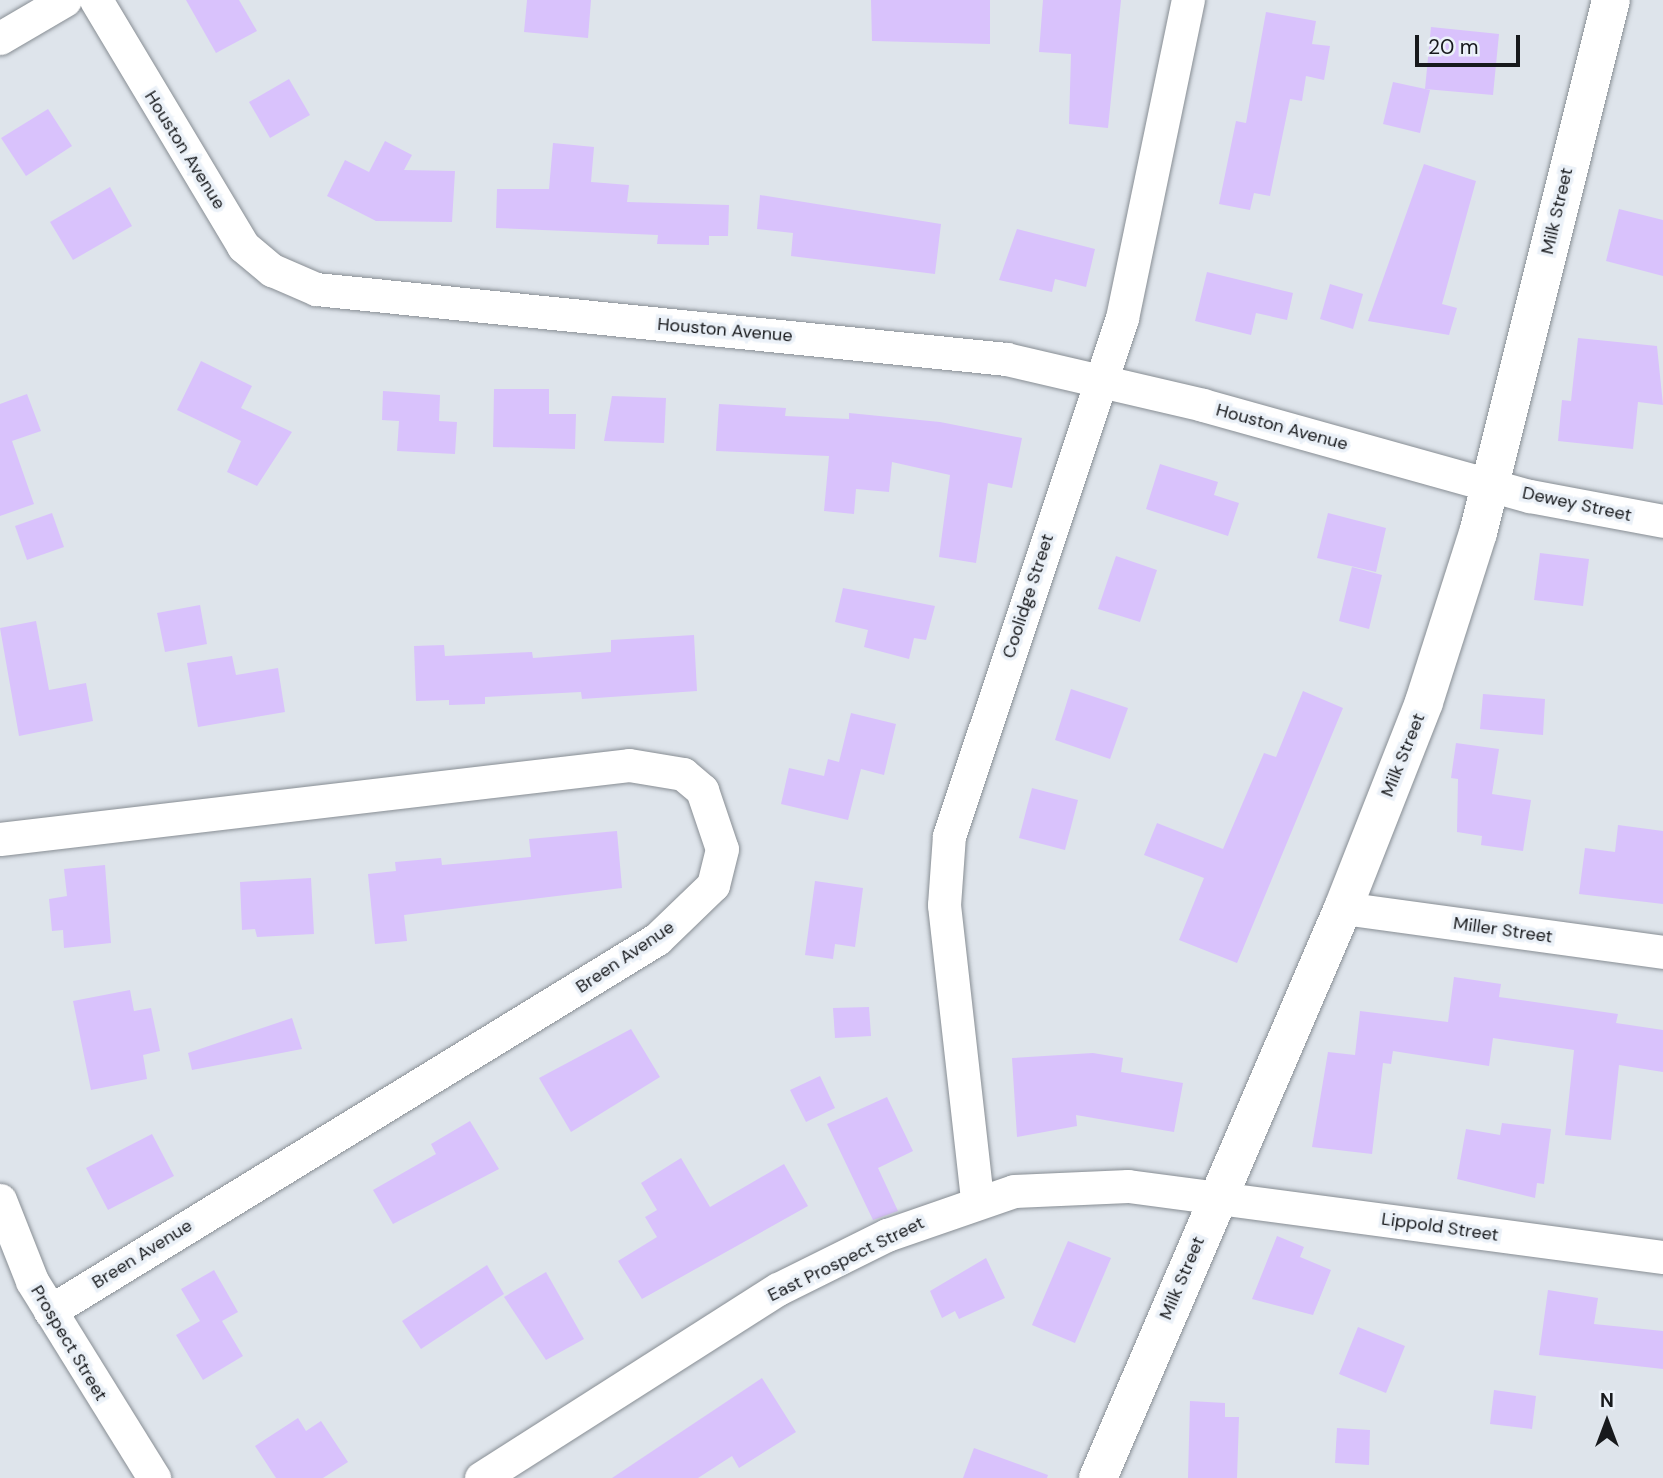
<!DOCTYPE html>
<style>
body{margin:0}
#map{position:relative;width:1663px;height:1478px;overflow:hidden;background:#dee4eb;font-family:"DM Sans",sans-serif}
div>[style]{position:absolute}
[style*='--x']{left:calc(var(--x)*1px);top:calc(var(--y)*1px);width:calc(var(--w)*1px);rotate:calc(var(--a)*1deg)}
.building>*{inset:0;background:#d9c2fc}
.roads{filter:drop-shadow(0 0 2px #888e94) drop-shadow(0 0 2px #888e94)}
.street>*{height:33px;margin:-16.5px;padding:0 16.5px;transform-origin:16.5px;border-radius:16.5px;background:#fff}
.secondary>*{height:38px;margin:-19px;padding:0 19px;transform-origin:19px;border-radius:19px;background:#fff}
span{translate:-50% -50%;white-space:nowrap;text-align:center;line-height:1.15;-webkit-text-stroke:7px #ebf1f8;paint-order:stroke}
.street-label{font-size:18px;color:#17191c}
.north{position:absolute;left:1572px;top:1387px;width:70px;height:70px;-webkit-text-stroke:5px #ebf1f8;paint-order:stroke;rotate:0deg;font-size:19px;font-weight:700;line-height:28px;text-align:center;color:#17191c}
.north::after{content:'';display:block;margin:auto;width:24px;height:32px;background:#17191c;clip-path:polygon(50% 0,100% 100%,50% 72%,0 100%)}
.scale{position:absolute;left:1415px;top:35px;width:105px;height:32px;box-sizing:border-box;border:4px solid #17191c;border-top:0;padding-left:9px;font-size:21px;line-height:24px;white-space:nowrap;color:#17191c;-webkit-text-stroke:5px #ebf1f8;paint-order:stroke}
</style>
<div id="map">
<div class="building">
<div style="clip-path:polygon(186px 0,239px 0,257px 31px,216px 53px)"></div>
<div style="clip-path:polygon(527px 0,591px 0,588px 38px,524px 32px)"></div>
<div style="clip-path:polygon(871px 0,990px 0,990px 44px,872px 41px)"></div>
<div style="clip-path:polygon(1043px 0,1121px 0,1108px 128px,1069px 124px,1071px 54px,1039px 52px)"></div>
<div style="clip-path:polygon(1266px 12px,1316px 21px,1312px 44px,1330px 46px,1324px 80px,1306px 76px,1302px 101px,1290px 99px,1270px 196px,1254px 193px,1250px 210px,1219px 204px,1236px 121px,1246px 123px)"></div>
<div style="clip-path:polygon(1431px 27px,1499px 34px,1493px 95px,1425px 89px)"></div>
<div style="clip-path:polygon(289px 79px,310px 115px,270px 138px,249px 102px)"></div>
<div style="clip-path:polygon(1393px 82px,1430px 90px,1420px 133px,1383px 124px)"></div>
<div style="clip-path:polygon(48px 109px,72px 146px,26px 176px,1px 138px)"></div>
<div style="clip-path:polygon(385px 141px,412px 155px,404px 170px,455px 171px,452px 222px,376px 221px,327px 196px,345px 160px,369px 172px)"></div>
<div style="clip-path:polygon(553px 143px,594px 147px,591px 182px,629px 185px,627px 202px,729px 205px,728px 236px,709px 236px,709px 245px,657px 244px,658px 235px,496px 228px,497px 189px,549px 189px)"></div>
<div style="clip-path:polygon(1424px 164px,1476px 181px,1442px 304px,1457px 308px,1449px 335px,1368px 321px)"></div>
<div style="clip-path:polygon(110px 187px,132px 226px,73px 260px,50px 222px)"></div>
<div style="clip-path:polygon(760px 195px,941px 224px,935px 274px,791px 256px,793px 233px,757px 229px)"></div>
<div style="clip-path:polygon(1619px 209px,1663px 220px,1663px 276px,1606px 261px)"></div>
<div style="clip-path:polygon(1017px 229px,1095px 249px,1086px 287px,1055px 279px,1052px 292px,999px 280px)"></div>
<div style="clip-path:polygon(1207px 272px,1293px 293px,1287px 320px,1256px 313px,1251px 335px,1195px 321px)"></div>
<div style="clip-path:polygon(1330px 284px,1363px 294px,1353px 329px,1320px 319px)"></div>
<div style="clip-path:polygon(1578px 338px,1657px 346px,1663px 405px,1638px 402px,1633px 449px,1558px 441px,1562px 400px,1571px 401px)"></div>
<div style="clip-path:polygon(201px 361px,252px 386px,241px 408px,292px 432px,257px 486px,227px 472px,241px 441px,177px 410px)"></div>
<div style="clip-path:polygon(494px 389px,549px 389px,549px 414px,576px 414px,575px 449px,493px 447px)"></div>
<div style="clip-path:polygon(383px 391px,440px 395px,439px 421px,457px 422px,455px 454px,397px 451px,399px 421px,382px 420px)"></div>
<div style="clip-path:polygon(27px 394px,41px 431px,12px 441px,34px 504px,0 516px,0 404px)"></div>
<div style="clip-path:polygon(612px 396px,666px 398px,664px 443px,604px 441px)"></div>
<div style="clip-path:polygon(719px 404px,786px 408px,785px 416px,849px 419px,849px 413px,940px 422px,1022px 438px,1012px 488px,988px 483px,976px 563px,939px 557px,950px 475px,892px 462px,889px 492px,856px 489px,854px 514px,824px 511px,829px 456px,716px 451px)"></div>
<div style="clip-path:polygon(1160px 464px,1218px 482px,1214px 495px,1239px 503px,1228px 536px,1146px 509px)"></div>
<div style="clip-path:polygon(52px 513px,64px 547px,27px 560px,15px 526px)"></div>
<div style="clip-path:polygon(1328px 513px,1386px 528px,1376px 572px,1317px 558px)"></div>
<div style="clip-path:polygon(1540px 553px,1589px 559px,1583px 606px,1534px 600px)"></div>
<div style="clip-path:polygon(1116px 556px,1157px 570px,1140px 622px,1098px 609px)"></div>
<div style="clip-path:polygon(1352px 567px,1382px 575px,1369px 629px,1339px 621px)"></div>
<div style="clip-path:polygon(843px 588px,935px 606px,926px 640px,914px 638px,909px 659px,864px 647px,868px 630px,835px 622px)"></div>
<div style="clip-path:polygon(200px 605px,207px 644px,165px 652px,157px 613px)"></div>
<div style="clip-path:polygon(36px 621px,49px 690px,86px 683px,93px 721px,19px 736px,0 628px)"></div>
<div style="clip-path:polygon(694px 635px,697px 691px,582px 699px,581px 692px,485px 697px,485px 704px,449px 705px,449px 700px,416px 701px,414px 646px,444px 645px,445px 656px,532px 652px,533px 658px,611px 652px,611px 640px)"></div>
<div style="clip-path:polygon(232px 656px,236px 675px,278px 668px,285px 712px,198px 727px,187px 663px)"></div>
<div style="clip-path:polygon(1071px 689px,1128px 708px,1110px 759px,1055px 740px)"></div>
<div style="clip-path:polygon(1303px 691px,1343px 708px,1237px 963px,1179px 940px,1204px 878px,1144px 855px,1157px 823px,1223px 849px,1264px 753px,1276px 757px)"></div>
<div style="clip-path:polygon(1483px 694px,1545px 699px,1543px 735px,1480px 729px)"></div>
<div style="clip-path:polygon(851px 713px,896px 724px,884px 775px,861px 769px,848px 820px,781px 804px,789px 768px,824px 776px,828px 759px,839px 762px)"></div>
<div style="clip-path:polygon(1456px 743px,1499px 749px,1492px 794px,1531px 800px,1523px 851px,1481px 845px,1482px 836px,1457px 832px,1458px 779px,1451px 778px)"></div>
<div style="clip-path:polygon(1032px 788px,1078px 800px,1065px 850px,1019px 838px)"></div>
<div style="clip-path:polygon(1618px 825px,1663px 831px,1663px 904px,1579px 894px,1585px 848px,1615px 852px)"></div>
<div style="clip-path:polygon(617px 831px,622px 888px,404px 915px,407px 941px,375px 944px,368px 874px,396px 871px,395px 862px,441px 858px,442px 865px,531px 857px,529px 839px)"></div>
<div style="clip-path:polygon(105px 865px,111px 943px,64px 948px,63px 930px,52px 931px,49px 899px,67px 896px,64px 869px)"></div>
<div style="clip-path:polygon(311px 878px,314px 934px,257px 937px,255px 929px,242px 930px,240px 882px)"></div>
<div style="clip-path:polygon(815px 881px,863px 888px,855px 947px,835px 944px,833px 959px,805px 955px)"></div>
<div style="clip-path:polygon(1454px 977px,1501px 984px,1499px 997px,1618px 1014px,1616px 1023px,1663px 1030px,1663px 1072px,1619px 1065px,1611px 1140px,1565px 1135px,1574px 1050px,1493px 1038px,1489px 1066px,1393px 1051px,1391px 1064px,1383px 1063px,1372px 1154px,1312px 1147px,1328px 1052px,1355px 1055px,1360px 1011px,1448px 1022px)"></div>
<div style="clip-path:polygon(130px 990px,134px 1011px,151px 1008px,160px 1051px,143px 1055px,147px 1079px,91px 1090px,73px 1001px)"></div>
<div style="clip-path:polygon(869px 1007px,871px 1036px,835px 1038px,833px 1008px)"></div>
<div style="clip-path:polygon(292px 1018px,302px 1049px,192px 1070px,188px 1053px)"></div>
<div style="clip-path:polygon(631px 1029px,660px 1077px,571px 1132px,539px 1078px)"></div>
<div style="clip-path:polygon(1093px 1053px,1123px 1058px,1121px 1072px,1183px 1083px,1174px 1132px,1076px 1115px,1077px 1126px,1017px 1137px,1012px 1058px)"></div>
<div style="clip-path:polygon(820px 1076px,835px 1108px,806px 1122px,790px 1090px)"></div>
<div style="clip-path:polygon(887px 1097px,913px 1151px,878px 1168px,898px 1211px,873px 1220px,827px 1124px)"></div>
<div style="clip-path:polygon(470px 1121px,499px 1169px,393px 1224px,373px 1190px,436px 1154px,431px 1144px)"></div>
<div style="clip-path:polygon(1502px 1123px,1551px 1129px,1544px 1184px,1537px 1183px,1535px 1198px,1457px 1179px,1466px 1129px,1500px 1135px)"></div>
<div style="clip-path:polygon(152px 1134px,174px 1176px,108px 1210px,86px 1168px)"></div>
<div style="clip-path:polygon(681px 1158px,710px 1207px,784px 1164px,808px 1206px,642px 1299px,618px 1261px,657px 1237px,645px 1217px,657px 1210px,641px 1183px)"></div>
<div style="clip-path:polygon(1277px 1236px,1304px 1247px,1300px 1257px,1331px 1270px,1313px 1315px,1252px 1299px)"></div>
<div style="clip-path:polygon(1068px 1241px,1111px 1258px,1075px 1343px,1032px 1325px)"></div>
<div style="clip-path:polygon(986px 1258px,1005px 1298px,959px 1319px,955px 1311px,942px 1318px,930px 1291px)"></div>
<div style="clip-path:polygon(487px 1265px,504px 1294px,421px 1349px,402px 1321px)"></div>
<div style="clip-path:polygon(214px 1270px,238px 1312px,222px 1321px,243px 1356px,203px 1380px,176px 1335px,200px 1321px,181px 1289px)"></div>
<div style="clip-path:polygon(546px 1272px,584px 1339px,546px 1360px,504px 1297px)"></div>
<div style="clip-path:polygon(1548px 1290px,1598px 1298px,1594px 1324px,1663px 1331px,1663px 1369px,1539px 1355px)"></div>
<div style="clip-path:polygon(1358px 1327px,1405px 1346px,1386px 1393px,1339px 1374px)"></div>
<div style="clip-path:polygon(762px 1378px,796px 1432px,739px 1468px,732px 1456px,698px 1478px,612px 1478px)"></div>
<div style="clip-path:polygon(1494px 1390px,1536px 1396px,1532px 1429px,1490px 1424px)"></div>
<div style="clip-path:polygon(1190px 1401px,1225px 1403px,1225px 1417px,1239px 1417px,1237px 1478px,1188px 1478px)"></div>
<div style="clip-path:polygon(298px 1418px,306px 1431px,321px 1421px,348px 1462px,323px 1478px,276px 1478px,255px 1446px)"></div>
<div style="clip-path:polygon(1337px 1428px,1370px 1430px,1369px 1465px,1335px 1463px)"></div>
<div style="clip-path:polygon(974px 1448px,1048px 1475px,1047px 1478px,963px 1478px)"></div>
</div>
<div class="roads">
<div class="street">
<div style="--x:96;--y:0;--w:287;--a:59.1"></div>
<div style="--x:243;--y:246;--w:38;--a:40"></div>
<div style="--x:272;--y:270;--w:48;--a:23.4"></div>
<div style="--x:316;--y:289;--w:694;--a:5.79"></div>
<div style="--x:1006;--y:359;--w:202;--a:13.1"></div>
<div style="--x:1203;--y:405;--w:339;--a:15.6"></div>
<div style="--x:1530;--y:496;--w:135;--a:10.6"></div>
<div style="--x:0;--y:38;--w:75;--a:-30.3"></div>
<div style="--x:0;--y:839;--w:633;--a:-6.71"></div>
<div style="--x:629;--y:765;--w:55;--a:9.5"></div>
<div style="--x:683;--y:774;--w:25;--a:40"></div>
<div style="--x:702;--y:790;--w:62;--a:71.3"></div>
<div style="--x:722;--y:849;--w:37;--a:104"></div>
<div style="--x:713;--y:885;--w:78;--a:136"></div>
<div style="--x:657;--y:939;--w:712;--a:148.5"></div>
<div style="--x:1343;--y:908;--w:323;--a:7.8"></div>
<div style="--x:977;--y:1199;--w:296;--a:-96.4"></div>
<div style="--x:944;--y:905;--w:69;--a:-85.9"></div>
<div style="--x:949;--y:836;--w:546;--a:-71.53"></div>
<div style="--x:1122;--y:318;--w:325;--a:-78.3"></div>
<div style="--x:0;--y:1200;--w:87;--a:68.4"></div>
<div style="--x:32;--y:1281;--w:232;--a:58.2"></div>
<div style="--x:481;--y:1478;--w:352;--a:-32.5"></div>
<div style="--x:778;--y:1289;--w:122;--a:-26.4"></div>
<div style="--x:887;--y:1235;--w:134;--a:-19.1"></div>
<div style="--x:1014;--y:1191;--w:114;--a:-2.5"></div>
<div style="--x:1128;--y:1186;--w:540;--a:7.56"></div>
</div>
<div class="secondary">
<div style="--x:1098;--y:1478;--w:620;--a:-66.74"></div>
<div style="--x:1343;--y:908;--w:221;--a:-68.5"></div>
<div style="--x:1424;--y:702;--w:177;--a:-72.3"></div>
<div style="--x:1478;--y:533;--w:549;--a:-75.99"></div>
</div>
</div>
<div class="street-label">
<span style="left:185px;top:150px;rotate:58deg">Houston Avenue</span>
<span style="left:1557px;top:211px;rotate:-77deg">Milk Street</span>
<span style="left:725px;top:330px;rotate:5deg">Houston Avenue</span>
<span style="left:1282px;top:427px;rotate:15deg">Houston Avenue</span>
<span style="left:1577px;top:504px;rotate:12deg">Dewey Street</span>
<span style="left:1028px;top:596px;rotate:-72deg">Coolidge Street</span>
<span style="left:1403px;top:755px;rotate:-68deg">Milk Street</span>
<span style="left:1503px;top:930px;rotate:8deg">Miller Street</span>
<span style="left:625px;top:957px;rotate:-34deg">Breen Avenue</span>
<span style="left:1440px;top:1227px;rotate:8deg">Lippold Street</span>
<span style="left:142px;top:1254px;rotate:-32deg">Breen Avenue</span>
<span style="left:846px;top:1259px;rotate:-26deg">East Prospect Street</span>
<span style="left:1182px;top:1278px;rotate:-67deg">Milk Street</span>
<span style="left:69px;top:1343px;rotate:59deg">Prospect Street</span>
</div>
<div class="north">N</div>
<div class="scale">20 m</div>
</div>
